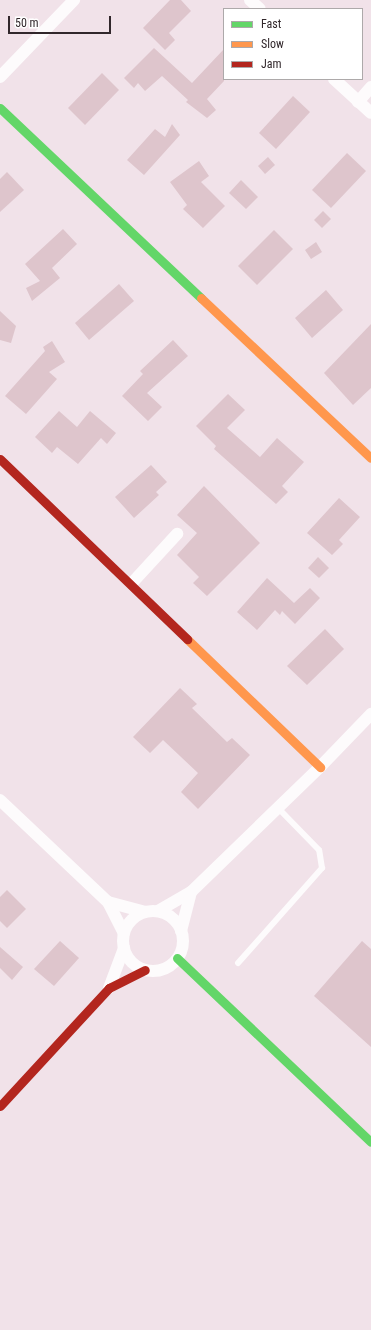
<!DOCTYPE html>
<style>
body{margin:0}
#map{position:relative;width:371px;height:1330px;overflow:hidden;background:#f1e2e9;font-family:"Roboto Condensed",sans-serif}
div>[style]{position:absolute}
[style*='--x']{left:calc(var(--x)*1px);top:calc(var(--y)*1px);width:calc(var(--w)*1px);rotate:calc(var(--a)*1deg)}
.building>*{inset:0;background:#dec5cc}
.lane>*{height:6px;margin:-3px;padding:0 3px;transform-origin:3px;border-radius:3px;background:#fdfbfc}
.street>*{height:12px;margin:-6px;padding:0 6px;transform-origin:6px;border-radius:6px;background:#fdfbfc}
.street>.ring{margin:-6px;padding:0;box-sizing:content-box;background:none;border:12px solid #fdfbfc;border-radius:50%}
.fast>*{height:9px;margin:-4.5px;padding:0 4.5px;transform-origin:4.5px;border-radius:4.5px;background:#63d668}
.slow>*{height:9px;margin:-4.5px;padding:0 4.5px;transform-origin:4.5px;border-radius:4.5px;background:#ff974d}
.jam>*{height:9px;margin:-4.5px;padding:0 4.5px;transform-origin:4.5px;border-radius:4.5px;background:#b3261e}
span{translate:-50% -50%;white-space:nowrap;text-align:center;line-height:1.15;-webkit-text-stroke:3px #fff;paint-order:stroke}
.legend{position:absolute;left:223px;top:8px;width:140px;height:72px;box-sizing:border-box;background:#fff;border:1px solid #ada9aa;margin:0;padding:5px 7px;list-style:none;font-size:12px;color:#31272b}
.legend li{display:flex;align-items:center;gap:8px;height:20px}
.legend b{width:20px;border:1px solid #ada9aa}
.scale{position:absolute;left:8px;top:16px;width:103px;height:18px;box-sizing:border-box;border:2px solid #31272b;border-top:0;padding-left:5px;font-size:12px;line-height:14px;white-space:nowrap;color:#31272b;-webkit-text-stroke:3px #fff;paint-order:stroke}
</style>
<div id="map">
<div class="building">
<div style="clip-path:polygon(170px 0,181px 0,191px 11px,169px 33px,175px 40px,165px 50px,143px 28px)"></div>
<div style="clip-path:polygon(154px 48px,192px 83px,224px 49px,224px 81px,207px 99px,216px 110px,207px 118px,186px 102px,188px 100px,162px 76px,145px 91px,138px 83px,134px 88px,124px 78px)"></div>
<div style="clip-path:polygon(102px 73px,119px 90px,85px 125px,68px 108px)"></div>
<div style="clip-path:polygon(293px 96px,310px 112px,276px 149px,259px 133px)"></div>
<div style="clip-path:polygon(172px 124px,180px 135px,144px 175px,127px 160px,155px 129px,165px 137px)"></div>
<div style="clip-path:polygon(347px 153px,366px 171px,331px 208px,312px 190px)"></div>
<div style="clip-path:polygon(268px 157px,275px 165px,265px 174px,258px 166px)"></div>
<div style="clip-path:polygon(199px 161px,209px 176px,201px 182px,225px 206px,203px 228px,183px 209px,187px 205px,170px 182px)"></div>
<div style="clip-path:polygon(7px 172px,24px 190px,0 212px,0 179px)"></div>
<div style="clip-path:polygon(241px 180px,258px 197px,246px 209px,229px 193px)"></div>
<div style="clip-path:polygon(323px 211px,331px 219px,322px 228px,314px 220px)"></div>
<div style="clip-path:polygon(63px 229px,77px 244px,52px 268px,60px 278px,32px 301px,26px 288px,40px 281px,25px 264px)"></div>
<div style="clip-path:polygon(274px 230px,293px 249px,257px 285px,238px 266px)"></div>
<div style="clip-path:polygon(316px 242px,322px 252px,311px 259px,305px 250px)"></div>
<div style="clip-path:polygon(119px 284px,134px 301px,89px 340px,75px 323px)"></div>
<div style="clip-path:polygon(326px 290px,343px 310px,312px 338px,295px 318px)"></div>
<div style="clip-path:polygon(0 311px,16px 326px,11px 343px,0 340px)"></div>
<div style="clip-path:polygon(371px 324px,371px 388px,353px 405px,324px 373px)"></div>
<div style="clip-path:polygon(173px 340px,188px 356px,147px 393px,162px 407px,148px 421px,122px 396px,143px 374px,140px 371px)"></div>
<div style="clip-path:polygon(52px 341px,65px 362px,49px 372px,57px 379px,26px 414px,5px 396px,45px 351px,43px 347px)"></div>
<div style="clip-path:polygon(228px 394px,245px 410px,227px 428px,260px 457px,277px 438px,304px 462px,282px 486px,288px 492px,276px 504px,214px 449px,216px 446px,196px 426px)"></div>
<div style="clip-path:polygon(59px 411px,77px 427px,90px 411px,116px 433px,107px 444px,101px 438px,78px 464px,57px 447px,52px 453px,35px 437px)"></div>
<div style="clip-path:polygon(151px 465px,167px 482px,156px 492px,159px 495px,134px 518px,115px 497px)"></div>
<div style="clip-path:polygon(204px 486px,260px 543px,207px 596px,193px 583px,199px 577px,177px 555px,197px 533px,177px 515px)"></div>
<div style="clip-path:polygon(339px 498px,360px 517px,339px 540px,343px 544px,332px 555px,307px 533px)"></div>
<div style="clip-path:polygon(318px 557px,329px 568px,319px 578px,308px 568px)"></div>
<div style="clip-path:polygon(267px 578px,294px 603px,310px 588px,320px 598px,295px 624px,282px 611px,280px 615px,275px 610px,257px 630px,237px 612px)"></div>
<div style="clip-path:polygon(325px 629px,344px 649px,307px 685px,287px 666px)"></div>
<div style="clip-path:polygon(180px 688px,197px 704px,192px 708px,227px 742px,232px 738px,250px 755px,198px 809px,181px 792px,198px 773px,163px 740px,150px 753px,133px 737px)"></div>
<div style="clip-path:polygon(7px 890px,26px 909px,7px 928px,0 921px,0 897px)"></div>
<div style="clip-path:polygon(60px 941px,79px 958px,54px 986px,34px 969px)"></div>
<div style="clip-path:polygon(362px 941px,371px 949px,371px 1047px,314px 996px)"></div>
<div style="clip-path:polygon(0 947px,23px 967px,12px 980px,0 968px)"></div>
</div>
<div class="lane">
<div style="--x:238;--y:963;--w:127;--a:-48.5"></div>
<div style="--x:322;--y:868;--w:18;--a:-99"></div>
<div style="--x:319;--y:850;--w:59;--a:-134.3"></div>
</div>
<div class="street">
<div style="--x:250;--y:0;--w:13;--a:42"></div>
<div style="--x:0;--y:77;--w:107;--a:-46.1"></div>
<div style="--x:334;--y:79;--w:50;--a:42.6"></div>
<div style="--x:358;--y:102;--w:20;--a:-49"></div>
<div style="--x:132;--y:583;--w:67;--a:-47.4"></div>
<div style="--x:0;--y:800;--w:149;--a:43.4"></div>
<div style="--x:108;--y:902;--w:35;--a:63"></div>
<div style="--x:108;--y:902;--w:38;--a:15"></div>
<div style="--x:158;--y:911;--w:38;--a:-30"></div>
<div style="--x:191;--y:892;--w:180;--a:-44.1"></div>
<div style="--x:320;--y:767;--w:74;--a:-46.1"></div>
<div class="ring" style="left:123px;top:911px;width:48px;height:48px"></div>
<div style="--x:181;--y:931;--w:40;--a:-75.6"></div>
<div style="--x:109;--y:988;--w:43;--a:-69.4"></div>
</div>
<div class="fast">
<div style="--x:0;--y:108;--w:277;--a:43.4"></div>
<div style="--x:177;--y:958;--w:267;--a:43.5"></div>
</div>
<div class="slow">
<div style="--x:201;--y:298;--w:233;--a:43.3"></div>
<div style="--x:187;--y:639;--w:185;--a:43.9"></div>
</div>
<div class="jam">
<div style="--x:0;--y:459;--w:260;--a:43.9"></div>
<div style="--x:0;--y:1106;--w:161;--a:-47.3"></div>
<div style="--x:109;--y:988;--w:40;--a:-26.6"></div>
</div>
<ul class="legend">
<li><b style="height:5px;background:#63d668"></b>Fast</li>
<li><b style="height:5px;background:#ff974d"></b>Slow</li>
<li><b style="height:5px;background:#b3261e"></b>Jam</li>
</ul>
<div class="scale">50 m</div>
</div>
